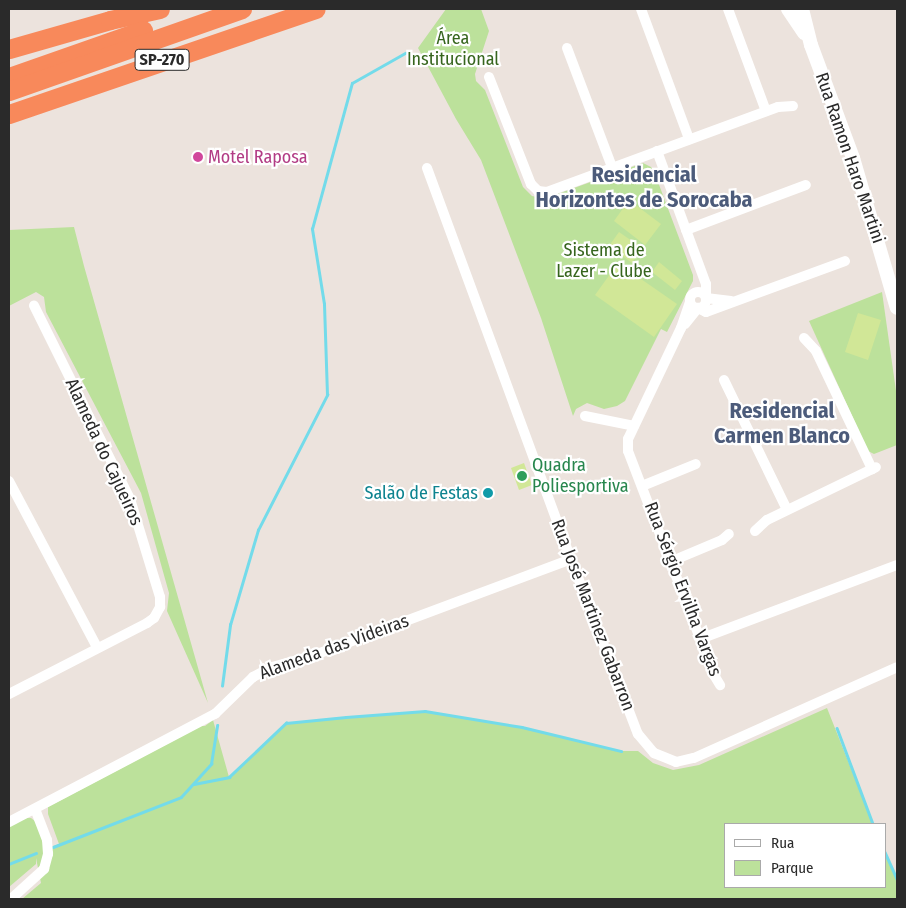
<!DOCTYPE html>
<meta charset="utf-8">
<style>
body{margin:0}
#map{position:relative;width:906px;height:908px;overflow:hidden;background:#ece3dd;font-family:"Fira Sans Condensed",sans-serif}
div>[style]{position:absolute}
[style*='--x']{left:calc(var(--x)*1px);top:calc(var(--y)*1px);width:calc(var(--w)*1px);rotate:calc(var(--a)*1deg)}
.green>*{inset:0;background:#bce19b}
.pitch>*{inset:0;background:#d1e797}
.stream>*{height:2.5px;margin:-1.25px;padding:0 1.25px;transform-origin:1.25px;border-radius:1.25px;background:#73dbea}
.street>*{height:10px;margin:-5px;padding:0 5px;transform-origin:5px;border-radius:5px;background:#fff}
.street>.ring{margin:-5px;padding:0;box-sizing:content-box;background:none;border:10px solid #fff;border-radius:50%}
.secondary>*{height:14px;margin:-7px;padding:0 7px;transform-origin:7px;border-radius:7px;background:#fff}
.highway>*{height:19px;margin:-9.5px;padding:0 9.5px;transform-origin:9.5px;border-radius:9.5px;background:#f8895b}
.dots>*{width:14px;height:14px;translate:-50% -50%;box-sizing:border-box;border:2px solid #fff;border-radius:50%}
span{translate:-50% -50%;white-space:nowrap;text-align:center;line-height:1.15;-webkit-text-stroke:4.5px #fff;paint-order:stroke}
.shield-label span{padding:1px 4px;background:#fff;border:1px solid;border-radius:4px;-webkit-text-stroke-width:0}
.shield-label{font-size:16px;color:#2a2a2a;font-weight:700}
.park-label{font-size:18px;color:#36651d}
.hotel-label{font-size:18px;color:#b23c85}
.left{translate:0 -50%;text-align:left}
.street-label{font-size:18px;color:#2a2a2a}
.leisure-label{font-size:18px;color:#27864d}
.culture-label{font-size:18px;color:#0d838f}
.right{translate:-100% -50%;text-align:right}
.district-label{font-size:22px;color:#4c5b7a;font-weight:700}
.frame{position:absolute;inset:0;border:10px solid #2a2a2a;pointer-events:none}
.legend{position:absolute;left:724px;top:823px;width:162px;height:65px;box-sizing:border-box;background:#fff;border:1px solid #aaa;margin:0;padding:6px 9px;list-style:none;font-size:15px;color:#2a2a2a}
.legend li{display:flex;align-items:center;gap:10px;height:25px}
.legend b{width:25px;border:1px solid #aaa}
</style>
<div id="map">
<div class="green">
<div style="clip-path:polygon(446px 9px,481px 9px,489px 31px,475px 74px,476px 81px,485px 90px,523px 187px,532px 196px,542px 198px,552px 196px,643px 163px,651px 167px,655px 174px,693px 275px,693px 281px,667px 332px,661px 329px,625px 401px,617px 406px,604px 409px,587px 403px,576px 409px,573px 416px,541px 318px,481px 160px,456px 119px,418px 48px)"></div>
<div style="clip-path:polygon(74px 227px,84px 266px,208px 703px,167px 611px,169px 593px,141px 493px,46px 312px,44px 297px,36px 292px,9px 306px,9px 230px)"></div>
<div style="clip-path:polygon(882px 292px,897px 398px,897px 445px,874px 454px,868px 451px,809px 321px)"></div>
<div style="clip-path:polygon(827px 708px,873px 824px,725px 824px,725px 887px,885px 887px,885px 852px,897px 879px,897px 899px,22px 899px,41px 883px,36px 858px,36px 864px,9px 887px,9px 826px,24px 818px,31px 818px,36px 822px,46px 849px,59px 844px,48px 814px,48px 807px,201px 726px,205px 726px,213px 720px,229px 777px,286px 723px,425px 711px,522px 727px,621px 751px,638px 751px,653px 763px,673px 770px,699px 765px)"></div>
</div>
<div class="pitch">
<div style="clip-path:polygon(629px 200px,661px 224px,645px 245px,614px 221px)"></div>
<div style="clip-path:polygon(619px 232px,642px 248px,632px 263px,609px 246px)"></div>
<div style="clip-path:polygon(659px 262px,682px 281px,675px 290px,652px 272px)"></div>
<div style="clip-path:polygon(618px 263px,677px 304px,654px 337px,595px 295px)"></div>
<div style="clip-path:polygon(858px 313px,881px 320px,868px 360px,845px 352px)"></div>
<div style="clip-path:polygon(524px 463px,532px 485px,519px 490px,511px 468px)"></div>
</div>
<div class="stream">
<div style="--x:222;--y:686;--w:62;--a:-82.5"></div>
<div style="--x:230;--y:625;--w:99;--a:-73.6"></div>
<div style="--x:258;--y:530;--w:152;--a:-62.9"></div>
<div style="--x:327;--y:395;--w:91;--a:-91.9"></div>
<div style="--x:324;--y:304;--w:76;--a:-99.1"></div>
<div style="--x:312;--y:229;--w:151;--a:-74.7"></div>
<div style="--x:352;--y:83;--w:61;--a:-29.5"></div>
<div style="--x:837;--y:728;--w:103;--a:69.4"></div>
<div style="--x:194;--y:784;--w:36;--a:-11"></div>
<div style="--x:229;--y:777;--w:79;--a:-43.5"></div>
<div style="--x:286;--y:723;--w:60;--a:-5.7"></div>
<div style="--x:346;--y:717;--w:79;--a:-4.3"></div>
<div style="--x:425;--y:711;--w:98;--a:9.4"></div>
<div style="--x:522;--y:727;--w:102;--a:13.6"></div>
<div style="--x:53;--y:847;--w:137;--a:-21.3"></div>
<div style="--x:181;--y:797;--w:45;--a:-47.7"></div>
<div style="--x:211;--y:764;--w:39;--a:-81"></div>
<div style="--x:885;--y:852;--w:30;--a:66"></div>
<div style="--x:9;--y:864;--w:29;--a:-22"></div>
</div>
<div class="street">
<div style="--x:641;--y:9;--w:139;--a:69.7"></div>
<div style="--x:728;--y:9;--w:109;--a:69.6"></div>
<div style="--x:567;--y:48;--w:127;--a:69.3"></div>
<div style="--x:489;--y:77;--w:115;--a:68.6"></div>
<div style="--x:531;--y:184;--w:10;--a:45"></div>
<div style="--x:538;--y:191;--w:9;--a:6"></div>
<div style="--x:547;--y:192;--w:246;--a:-20.2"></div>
<div style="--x:778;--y:107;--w:15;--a:-4"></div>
<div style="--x:657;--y:151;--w:142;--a:69.8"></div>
<div style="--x:706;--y:284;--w:14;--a:90"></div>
<div style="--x:706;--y:298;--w:25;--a:7"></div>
<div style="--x:427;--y:168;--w:417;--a:69.8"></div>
<div style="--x:571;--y:559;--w:187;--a:69.1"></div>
<div style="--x:638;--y:734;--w:25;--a:50"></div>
<div style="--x:654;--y:753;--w:24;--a:22"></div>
<div style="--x:676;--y:762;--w:18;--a:-13"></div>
<div style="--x:694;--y:758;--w:222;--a:-24.1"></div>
<div style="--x:686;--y:230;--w:128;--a:-20.6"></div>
<div class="ring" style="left:690px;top:292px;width:6px;height:6px"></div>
<div style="--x:690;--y:302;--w:28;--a:109"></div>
<div style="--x:681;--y:328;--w:123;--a:115.5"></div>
<div style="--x:628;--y:439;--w:12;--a:90"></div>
<div style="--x:628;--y:451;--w:240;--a:69"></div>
<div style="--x:714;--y:675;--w:12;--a:59"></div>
<div style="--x:685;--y:324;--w:21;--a:-51"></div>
<div style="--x:698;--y:308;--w:9;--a:27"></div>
<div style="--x:706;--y:312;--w:148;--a:-20.1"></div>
<div style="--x:804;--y:338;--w:18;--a:47"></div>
<div style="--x:816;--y:351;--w:131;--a:64.6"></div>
<div style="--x:724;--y:380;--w:144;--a:64.1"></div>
<div style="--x:585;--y:416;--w:50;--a:11.5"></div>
<div style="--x:9;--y:481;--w:188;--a:62.1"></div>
<div style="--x:642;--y:486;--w:58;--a:-22.2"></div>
<div style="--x:755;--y:531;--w:16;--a:-43"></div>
<div style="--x:767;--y:520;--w:121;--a:-25.9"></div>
<div style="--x:672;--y:561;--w:54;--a:-22.8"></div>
<div style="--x:722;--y:540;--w:9;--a:-41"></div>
<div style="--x:700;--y:639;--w:210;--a:-20.6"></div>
<div style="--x:9;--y:694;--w:155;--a:-27.2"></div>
<div style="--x:147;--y:623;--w:9;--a:-36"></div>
<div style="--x:154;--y:618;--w:13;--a:-61"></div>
<div style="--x:160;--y:607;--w:10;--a:-90"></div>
<div style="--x:160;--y:597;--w:102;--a:-107"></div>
<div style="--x:130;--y:499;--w:216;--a:-116.4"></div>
<div style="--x:9;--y:822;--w:233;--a:-27.7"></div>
<div style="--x:215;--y:714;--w:53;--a:-44.2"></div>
<div style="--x:253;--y:677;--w:21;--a:-28"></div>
<div style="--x:272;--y:667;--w:41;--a:-15.4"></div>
<div style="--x:312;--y:656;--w:277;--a:-20.5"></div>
<div style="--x:11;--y:899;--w:45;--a:-42.3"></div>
<div style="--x:44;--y:869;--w:16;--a:-75"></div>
<div style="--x:48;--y:854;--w:14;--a:-94"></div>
<div style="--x:47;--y:840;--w:33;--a:-111"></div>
</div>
<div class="secondary">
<div style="--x:788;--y:9;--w:29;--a:56"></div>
<div style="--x:802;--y:9;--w:37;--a:76"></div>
<div style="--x:811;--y:45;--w:121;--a:69.6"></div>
<div style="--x:853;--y:158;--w:156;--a:73.7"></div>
</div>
<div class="highway">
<div style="--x:9;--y:49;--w:105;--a:-16"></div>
<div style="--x:110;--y:20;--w:51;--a:-12.4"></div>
<div style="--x:9;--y:77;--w:142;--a:-19.3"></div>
<div style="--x:9;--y:91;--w:247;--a:-19.4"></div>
<div style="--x:9;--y:114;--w:324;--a:-18.9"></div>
</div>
<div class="dots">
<div style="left:198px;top:157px;background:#d1479c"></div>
<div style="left:522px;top:476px;background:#2e9e5b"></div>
<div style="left:488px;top:493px;background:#0f9aa8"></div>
</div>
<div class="shield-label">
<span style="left:162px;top:60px">SP-270</span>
</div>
<div class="park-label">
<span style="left:453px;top:49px">Área<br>Institucional</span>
<span style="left:604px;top:261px">Sistema de<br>Lazer - Clube</span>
</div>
<div class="hotel-label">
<span class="left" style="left:208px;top:157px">Motel Raposa</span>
</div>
<div class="street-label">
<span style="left:850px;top:158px;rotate:71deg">Rua Ramon Haro Martini</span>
<span style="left:104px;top:452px;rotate:65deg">Alameda do Cajueiros</span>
<span style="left:683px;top:589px;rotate:69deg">Rua Sérgio Ervilha Vargas</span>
<span style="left:593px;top:615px;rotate:69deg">Rua José Martinez Gabarron</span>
<span style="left:334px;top:647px;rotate:-20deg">Alameda das Videiras</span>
</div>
<div class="leisure-label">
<span class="left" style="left:532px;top:476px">Quadra<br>Poliesportiva</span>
</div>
<div class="culture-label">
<span class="right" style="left:478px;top:493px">Salão de Festas</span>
</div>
<div class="district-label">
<span style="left:644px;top:187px">Residencial<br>Horizontes de Sorocaba</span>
<span style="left:782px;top:423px">Residencial<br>Carmen Blanco</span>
</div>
<div class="frame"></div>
<ul class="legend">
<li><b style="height:6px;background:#fff"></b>Rua</li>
<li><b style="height:14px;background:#bce19b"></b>Parque</li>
</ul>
</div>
